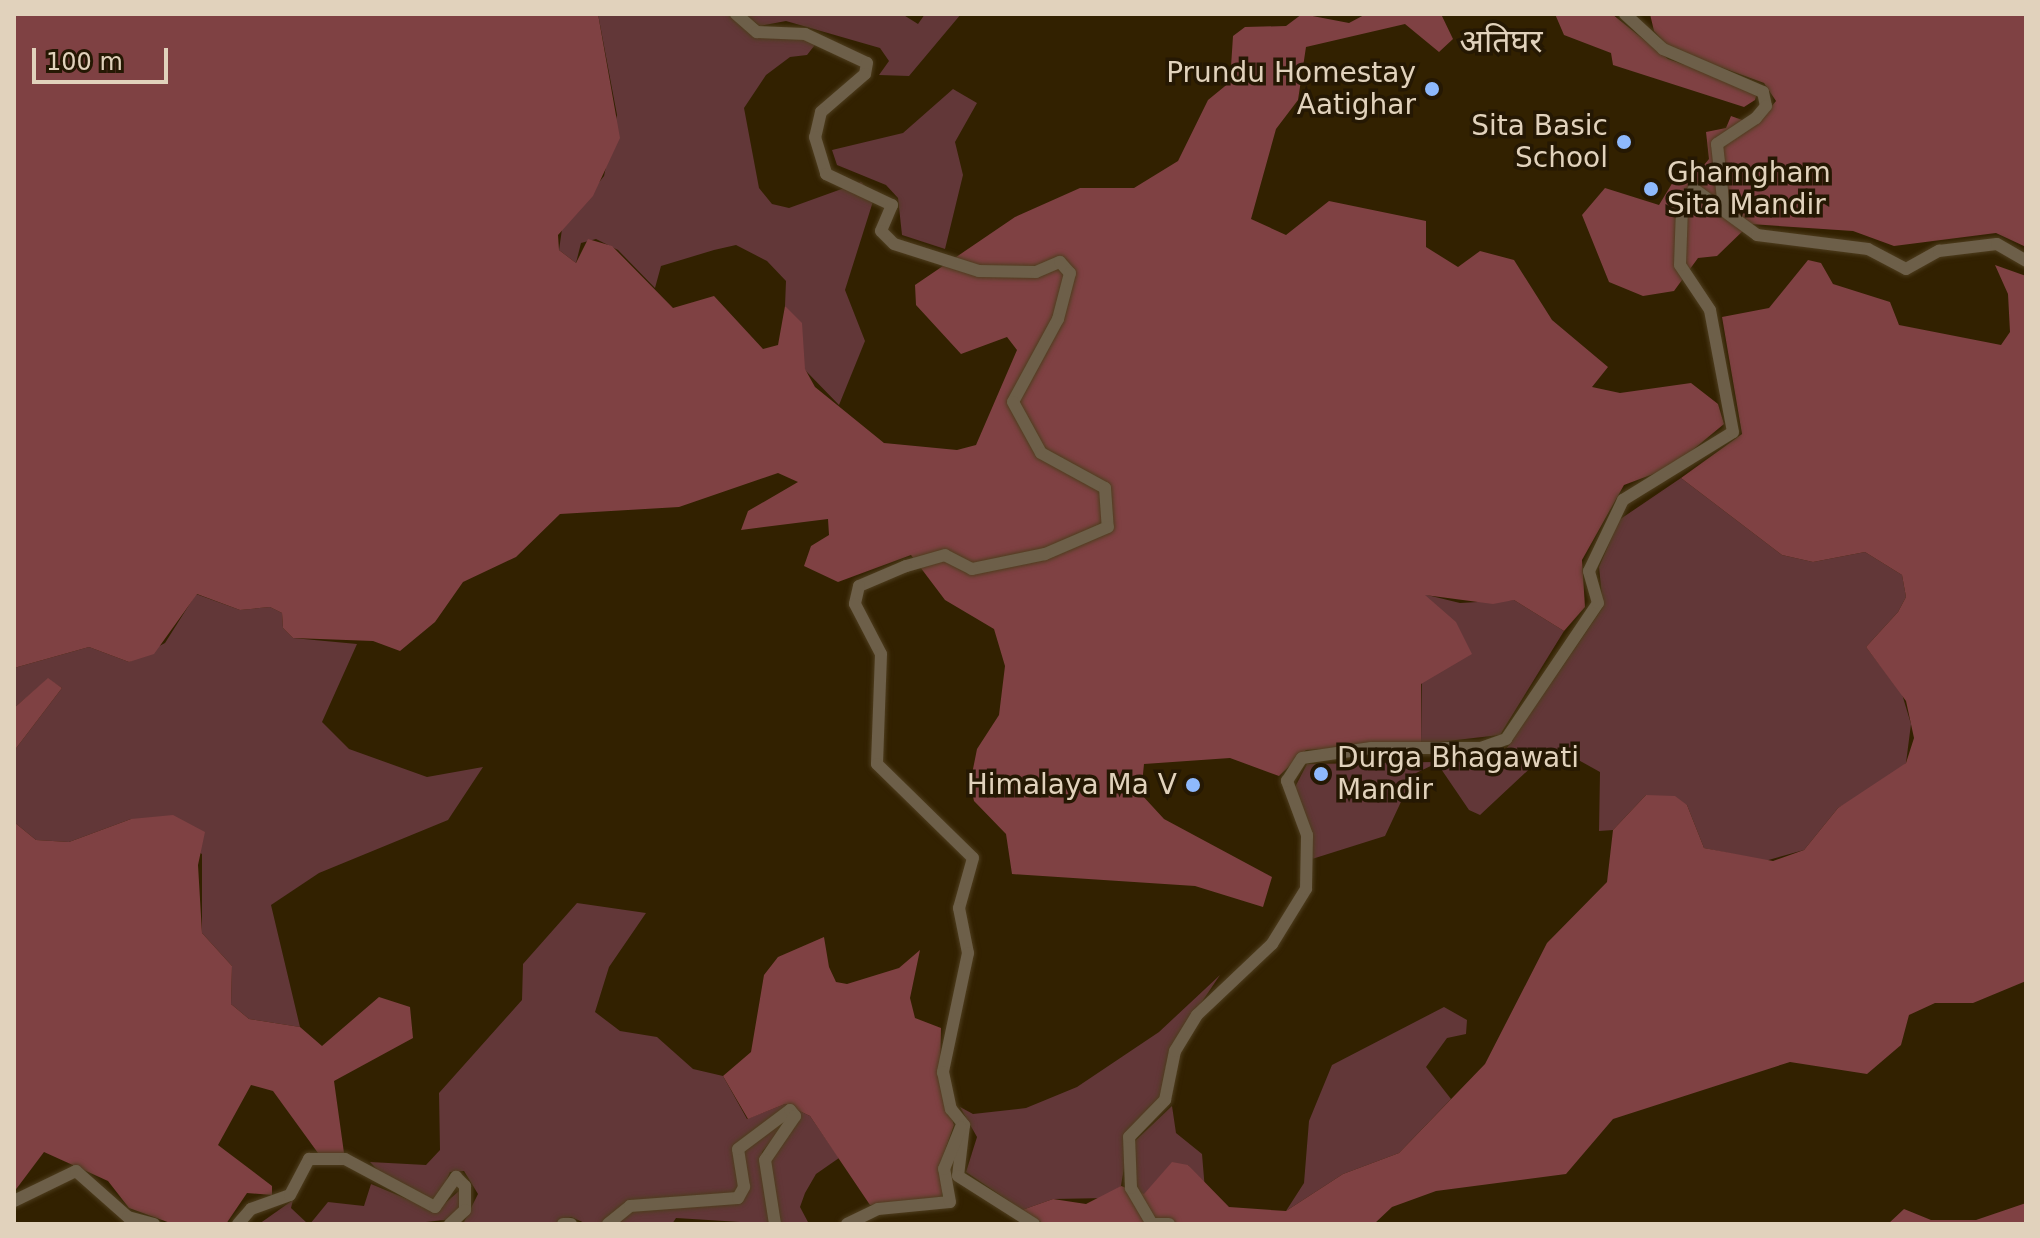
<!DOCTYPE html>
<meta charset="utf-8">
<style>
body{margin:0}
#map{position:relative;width:2040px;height:1238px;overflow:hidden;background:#322100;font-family:"DejaVu Sans","Noto Sans Devanagari",sans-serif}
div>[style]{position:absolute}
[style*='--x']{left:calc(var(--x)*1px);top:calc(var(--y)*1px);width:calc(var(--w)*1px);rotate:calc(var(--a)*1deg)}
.green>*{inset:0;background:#623738}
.forest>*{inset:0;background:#7f4143}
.roads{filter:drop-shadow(0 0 2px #4e3d1e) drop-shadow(0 0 2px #4e3d1e)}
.minor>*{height:12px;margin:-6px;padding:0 6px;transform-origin:6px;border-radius:6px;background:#6d5f49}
.dots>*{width:22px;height:22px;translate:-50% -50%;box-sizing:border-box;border:4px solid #251803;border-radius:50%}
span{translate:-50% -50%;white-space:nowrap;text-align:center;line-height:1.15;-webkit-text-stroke:7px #251803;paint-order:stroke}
.poi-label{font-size:28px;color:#e1d2bc}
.right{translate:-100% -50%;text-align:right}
.left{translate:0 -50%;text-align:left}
.quarter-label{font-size:32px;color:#e1d2bc}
.frame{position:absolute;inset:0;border:16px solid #e1d2bc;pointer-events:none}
.scale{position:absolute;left:32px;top:48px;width:136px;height:36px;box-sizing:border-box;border:4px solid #e1d2bc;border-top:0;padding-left:10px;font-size:24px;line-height:28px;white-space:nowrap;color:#e1d2bc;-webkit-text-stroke:6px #251803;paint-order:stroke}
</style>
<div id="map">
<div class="green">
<div style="clip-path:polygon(598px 14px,731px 14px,739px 23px,818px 41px,807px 55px,790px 57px,766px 75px,744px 108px,759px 188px,772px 204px,789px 208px,861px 182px,875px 195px,845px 290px,865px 341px,839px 405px,805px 370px,785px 306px,786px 281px,767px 261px,736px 245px,714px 250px,661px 266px,655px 288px,618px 250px,596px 239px,581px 243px,576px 263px,559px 250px,562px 229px,604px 176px,617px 115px)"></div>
<div style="clip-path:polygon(744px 14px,902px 14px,918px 24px,925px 14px,961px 14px,909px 76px,879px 75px,889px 61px,880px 48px,786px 21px,760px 26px)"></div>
<div style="clip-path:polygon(953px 89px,977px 103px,955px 142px,963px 175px,945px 249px,902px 235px,898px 198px,886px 185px,837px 165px,832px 150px,903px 133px)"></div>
<div style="clip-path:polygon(1681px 478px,1782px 555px,1813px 562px,1865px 552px,1902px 575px,1906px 597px,1898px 612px,1866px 647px,1902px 694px,1911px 724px,1906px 763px,1889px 781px,1838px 808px,1804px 850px,1765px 861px,1704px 848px,1687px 805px,1646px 795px,1613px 830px,1599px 831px,1600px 772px,1564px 752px,1539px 760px,1480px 815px,1469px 810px,1437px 763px,1414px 774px,1385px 836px,1312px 859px,1313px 837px,1294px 789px,1307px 764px,1498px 761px,1603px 607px,1599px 567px,1619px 520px)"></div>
<div style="clip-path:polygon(196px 594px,240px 610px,270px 607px,282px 613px,283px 628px,293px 638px,357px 644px,322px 722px,349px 749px,427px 777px,483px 767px,448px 820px,319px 873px,271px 905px,300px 1027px,249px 1019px,231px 1004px,232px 966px,202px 933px,202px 854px,131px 819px,69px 842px,36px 840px,14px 822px,14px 751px,62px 688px,48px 679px,14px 708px,14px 668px,89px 647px,129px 662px,165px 643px)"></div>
<div style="clip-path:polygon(1423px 594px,1460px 603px,1514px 600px,1564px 631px,1500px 735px,1421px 744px)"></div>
<div style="clip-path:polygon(577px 903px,646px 913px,609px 967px,595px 1012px,620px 1031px,657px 1037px,693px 1069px,723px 1076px,747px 1119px,785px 1104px,810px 1116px,839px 1158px,816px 1174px,805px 1193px,800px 1207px,809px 1224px,777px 1224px,769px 1165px,789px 1120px,762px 1152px,771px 1224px,676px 1218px,672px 1224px,587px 1224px,571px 1217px,554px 1224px,463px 1224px,478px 1194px,464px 1171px,450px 1172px,437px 1203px,385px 1178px,370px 1162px,426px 1165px,440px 1150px,439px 1093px,522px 1000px,523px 964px)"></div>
<div style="clip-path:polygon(1220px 975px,1172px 1046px,1161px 1101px,1130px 1131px,1121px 1186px,1107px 1198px,1053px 1199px,1022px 1210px,966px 1172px,977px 1137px,960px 1107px,973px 1114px,1026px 1108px,1077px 1087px,1159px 1032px)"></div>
<div style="clip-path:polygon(1444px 1007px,1467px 1020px,1466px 1034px,1447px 1038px,1426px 1067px,1451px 1099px,1399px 1153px,1343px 1174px,1286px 1211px,1304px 1183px,1309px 1121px,1332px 1065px)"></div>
<div style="clip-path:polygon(1172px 1106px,1176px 1133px,1202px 1154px,1205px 1190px,1188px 1165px,1144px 1195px,1135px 1191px,1134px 1142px)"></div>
<div style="clip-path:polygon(371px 1184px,436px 1211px,459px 1191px,461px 1210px,453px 1219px,408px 1224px,310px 1224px,328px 1202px,364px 1206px)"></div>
<div style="clip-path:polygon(293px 1200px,291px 1208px,308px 1224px,259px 1224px)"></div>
</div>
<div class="forest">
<div style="clip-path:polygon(14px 14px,598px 14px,620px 138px,593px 196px,558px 235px,559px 250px,576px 263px,588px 239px,612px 246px,673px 308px,714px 296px,763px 349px,778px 345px,785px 306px,802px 323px,805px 369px,815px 387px,884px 443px,957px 450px,976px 445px,1017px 350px,1007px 337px,961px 354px,916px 305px,915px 285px,1015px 217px,1080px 188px,1134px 188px,1178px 161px,1208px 100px,1230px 82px,1233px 36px,1245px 27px,1286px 26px,1302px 14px,1349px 23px,1366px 14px,1441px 14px,1453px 39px,1439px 52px,1405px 24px,1306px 47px,1298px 100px,1276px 129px,1251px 219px,1286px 235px,1329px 201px,1426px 221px,1426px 247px,1458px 267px,1480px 251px,1514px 260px,1552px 320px,1608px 367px,1592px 387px,1620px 393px,1691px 383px,1718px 404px,1724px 424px,1672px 467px,1624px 485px,1582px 560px,1585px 607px,1564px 631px,1514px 600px,1493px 604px,1425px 595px,1456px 622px,1472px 654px,1421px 684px,1421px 744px,1306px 750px,1279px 776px,1230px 758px,1144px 764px,1141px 794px,1164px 819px,1272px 877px,1263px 907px,1195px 886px,1012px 874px,1006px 834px,974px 801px,970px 784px,977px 749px,999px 715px,1005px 666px,994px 629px,945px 600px,911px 555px,838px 582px,804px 566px,811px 546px,829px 535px,828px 519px,741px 530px,748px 511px,798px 482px,778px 473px,679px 507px,560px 514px,516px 557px,463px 582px,435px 622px,400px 651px,373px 641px,293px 638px,283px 628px,282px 613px,270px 607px,240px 610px,197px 594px,154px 654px,129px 662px,89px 647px,14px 668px)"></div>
<div style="clip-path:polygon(1555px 14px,1612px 14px,1668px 59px,1737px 83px,1757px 93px,1755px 100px,1744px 107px,1613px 65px,1611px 53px,1564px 35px)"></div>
<div style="clip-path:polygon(1650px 14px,2026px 14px,2026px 247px,1996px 233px,1894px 246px,1853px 231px,1750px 224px,1717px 256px,1698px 258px,1674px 291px,1643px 296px,1609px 282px,1582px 215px,1605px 188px,1659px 205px,1679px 172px,1699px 171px,1709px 159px,1706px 132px,1726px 128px,1731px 116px,1756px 125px,1776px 101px,1764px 83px,1671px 49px,1654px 31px)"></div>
<div style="clip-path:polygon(1808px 260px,1821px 263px,1833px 284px,1890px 302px,1899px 325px,2001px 345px,2010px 332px,2008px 294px,1995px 265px,2026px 276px,2026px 981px,1973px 1003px,1935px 1003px,1909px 1015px,1901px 1045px,1867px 1074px,1790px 1062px,1613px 1119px,1566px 1174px,1436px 1191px,1392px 1207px,1374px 1224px,1044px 1224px,1022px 1210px,1053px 1199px,1086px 1204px,1121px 1186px,1144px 1194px,1172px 1162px,1188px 1165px,1229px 1207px,1286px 1211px,1343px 1174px,1399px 1153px,1485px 1064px,1547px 943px,1607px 882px,1613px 830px,1646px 795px,1675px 796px,1687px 805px,1704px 848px,1773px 861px,1804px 850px,1838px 808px,1906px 763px,1914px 738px,1906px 701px,1866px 647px,1898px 612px,1906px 597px,1902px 575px,1865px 552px,1813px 562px,1782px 555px,1681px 478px,1742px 434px,1722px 317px,1769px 308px)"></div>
<div style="clip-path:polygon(48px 678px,62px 688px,14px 751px,14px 708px)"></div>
<div style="clip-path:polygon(173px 815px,205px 832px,198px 865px,202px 933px,232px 966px,231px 1004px,249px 1019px,300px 1027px,322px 1046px,379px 997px,410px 1007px,413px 1038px,334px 1081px,344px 1153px,318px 1153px,273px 1091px,251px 1085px,218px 1145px,272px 1186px,272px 1195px,247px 1193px,226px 1224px,173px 1224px,129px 1208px,108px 1181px,44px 1152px,14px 1192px,14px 822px,36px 840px,69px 842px,131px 819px)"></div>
<div style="clip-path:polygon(824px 937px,829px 967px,836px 982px,847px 984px,899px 968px,920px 950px,910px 998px,915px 1018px,941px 1028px,940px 1082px,954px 1125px,942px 1159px,942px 1202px,870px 1205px,810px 1116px,785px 1104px,748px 1119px,723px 1076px,751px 1052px,764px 975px,778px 957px)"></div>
<div style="clip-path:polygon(2026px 1203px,2026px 1224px,1888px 1224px,1904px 1209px,1931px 1220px,1976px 1220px)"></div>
</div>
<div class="roads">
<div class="minor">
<div style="--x:736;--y:14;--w:28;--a:41"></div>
<div style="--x:757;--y:32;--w:48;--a:2.4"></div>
<div style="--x:805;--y:34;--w:68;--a:25.1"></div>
<div style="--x:867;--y:63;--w:11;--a:100"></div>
<div style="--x:865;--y:74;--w:58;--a:139.2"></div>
<div style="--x:821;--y:112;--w:26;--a:103"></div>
<div style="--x:815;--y:137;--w:39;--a:73"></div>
<div style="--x:826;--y:174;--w:73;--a:25.2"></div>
<div style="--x:892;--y:205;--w:28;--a:113"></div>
<div style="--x:881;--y:231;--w:18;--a:45"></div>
<div style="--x:894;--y:244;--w:89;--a:17.6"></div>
<div style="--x:979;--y:271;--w:57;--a:1"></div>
<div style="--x:1036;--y:272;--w:26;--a:-23"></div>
<div style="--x:1060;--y:262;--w:15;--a:48"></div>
<div style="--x:1070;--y:273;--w:48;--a:104.6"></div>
<div style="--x:1058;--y:319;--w:94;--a:118.5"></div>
<div style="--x:1013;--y:402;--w:58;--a:61.2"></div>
<div style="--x:1041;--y:453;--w:73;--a:28.7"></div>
<div style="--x:1105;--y:488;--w:39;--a:86"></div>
<div style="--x:1108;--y:527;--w:69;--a:156.8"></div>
<div style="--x:1045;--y:554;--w:75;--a:168.4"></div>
<div style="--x:972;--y:569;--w:30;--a:-153"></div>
<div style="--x:945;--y:555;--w:41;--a:164.2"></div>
<div style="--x:906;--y:566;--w:51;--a:156.9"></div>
<div style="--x:859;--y:586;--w:18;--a:103"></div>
<div style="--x:855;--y:604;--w:56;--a:62.5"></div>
<div style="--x:881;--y:654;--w:110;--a:92.1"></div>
<div style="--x:877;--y:764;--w:134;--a:44.4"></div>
<div style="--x:973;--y:858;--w:52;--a:105.6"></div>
<div style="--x:959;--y:908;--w:46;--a:78.7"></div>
<div style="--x:968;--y:953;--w:122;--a:101.9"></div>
<div style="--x:943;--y:1072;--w:38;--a:78"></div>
<div style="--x:951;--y:1109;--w:21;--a:51"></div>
<div style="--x:964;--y:1125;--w:51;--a:96.7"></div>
<div style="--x:958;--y:1176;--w:90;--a:32.3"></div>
<div style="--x:1625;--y:14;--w:52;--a:42.6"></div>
<div style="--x:1663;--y:49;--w:109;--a:23.3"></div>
<div style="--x:1763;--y:92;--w:14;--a:78"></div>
<div style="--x:1766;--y:106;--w:16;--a:130"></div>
<div style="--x:1756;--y:118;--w:47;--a:146.3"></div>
<div style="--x:1717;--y:144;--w:64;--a:83.8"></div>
<div style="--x:14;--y:1201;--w:69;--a:-25.8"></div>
<div style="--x:76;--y:1171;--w:69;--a:41.5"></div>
<div style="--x:128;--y:1217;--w:27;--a:15"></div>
<div style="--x:238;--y:1224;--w:20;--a:-49"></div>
<div style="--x:251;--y:1209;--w:41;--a:-19.7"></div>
<div style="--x:290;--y:1195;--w:41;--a:-62.2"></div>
<div style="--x:309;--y:1159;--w:36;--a:0"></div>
<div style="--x:345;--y:1159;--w:102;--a:28.1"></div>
<div style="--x:435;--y:1207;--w:37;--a:-55"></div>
<div style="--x:456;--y:1177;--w:13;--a:45"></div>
<div style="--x:465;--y:1186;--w:24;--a:90"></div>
<div style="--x:465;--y:1210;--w:21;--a:137"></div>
<div style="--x:563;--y:1224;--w:8;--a:0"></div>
<div style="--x:608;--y:1224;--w:28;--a:-39"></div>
<div style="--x:630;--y:1206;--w:108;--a:-4.2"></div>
<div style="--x:738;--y:1198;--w:13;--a:-61"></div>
<div style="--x:744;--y:1187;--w:38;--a:-99"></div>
<div style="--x:738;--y:1149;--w:65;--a:-36.9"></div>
<div style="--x:790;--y:1110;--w:8;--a:50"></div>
<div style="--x:795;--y:1116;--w:53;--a:124.3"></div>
<div style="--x:765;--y:1160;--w:65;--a:81.1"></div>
<div style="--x:847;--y:1224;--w:34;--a:-26"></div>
<div style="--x:878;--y:1209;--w:72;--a:-5.6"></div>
<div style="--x:950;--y:1202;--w:34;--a:-100"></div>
<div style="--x:944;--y:1169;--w:45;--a:-68"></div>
<div style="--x:1152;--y:1224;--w:42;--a:-120.3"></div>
<div style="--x:1131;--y:1188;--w:51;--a:-92.2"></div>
<div style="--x:1129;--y:1137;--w:52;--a:-45.8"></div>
<div style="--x:1165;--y:1100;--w:50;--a:-78.5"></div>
<div style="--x:1175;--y:1051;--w:42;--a:-58.6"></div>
<div style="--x:1197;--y:1015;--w:103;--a:-43.4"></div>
<div style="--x:1272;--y:944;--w:65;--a:-58.3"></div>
<div style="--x:1306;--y:889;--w:54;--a:-88.9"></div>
<div style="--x:1307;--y:835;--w:58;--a:-110.3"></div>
<div style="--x:1287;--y:781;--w:27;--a:-57"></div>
<div style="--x:1302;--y:758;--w:70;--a:-8.2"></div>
<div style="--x:1371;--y:748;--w:110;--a:0"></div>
<div style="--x:1481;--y:748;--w:27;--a:-20"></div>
<div style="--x:1506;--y:739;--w:164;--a:-55.9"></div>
<div style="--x:1598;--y:603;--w:33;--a:-106"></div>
<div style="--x:1589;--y:571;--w:79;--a:-64.4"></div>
<div style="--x:1623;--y:500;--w:129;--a:-31.7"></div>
<div style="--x:1733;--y:432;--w:124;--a:-100.7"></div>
<div style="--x:1710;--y:310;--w:54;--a:-123.7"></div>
<div style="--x:1680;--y:265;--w:57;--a:-88"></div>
<div style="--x:1682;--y:208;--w:22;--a:-58"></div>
<div style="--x:1694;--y:189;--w:78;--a:36.1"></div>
<div style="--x:1757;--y:235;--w:112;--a:7.2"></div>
<div style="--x:1868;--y:249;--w:43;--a:27.8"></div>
<div style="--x:1906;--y:269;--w:38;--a:-29"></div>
<div style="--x:1939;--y:251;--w:58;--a:-6.9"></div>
<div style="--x:1997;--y:244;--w:34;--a:30"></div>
<div style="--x:1152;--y:1224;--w:17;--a:0"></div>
</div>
</div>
<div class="dots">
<div style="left:1432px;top:89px;background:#8eb9fc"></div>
<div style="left:1624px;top:142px;background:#8eb9fc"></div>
<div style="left:1651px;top:189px;background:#8eb9fc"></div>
<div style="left:1321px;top:774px;background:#8eb9fc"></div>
<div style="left:1193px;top:785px;background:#8eb9fc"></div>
</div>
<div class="poi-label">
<span class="right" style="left:1416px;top:89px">Prundu Homestay<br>Aatighar</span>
<span class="right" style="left:1608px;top:142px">Sita Basic<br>School</span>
<span class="left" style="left:1667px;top:189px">Ghamgham<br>Sita Mandir</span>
<span class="left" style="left:1337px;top:774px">Durga Bhagawati<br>Mandir</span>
<span class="right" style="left:1177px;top:785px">Himalaya Ma V</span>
</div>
<div class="quarter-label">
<span style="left:1501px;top:41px">अतिघर</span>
</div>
<div class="frame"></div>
<div class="scale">100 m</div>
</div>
